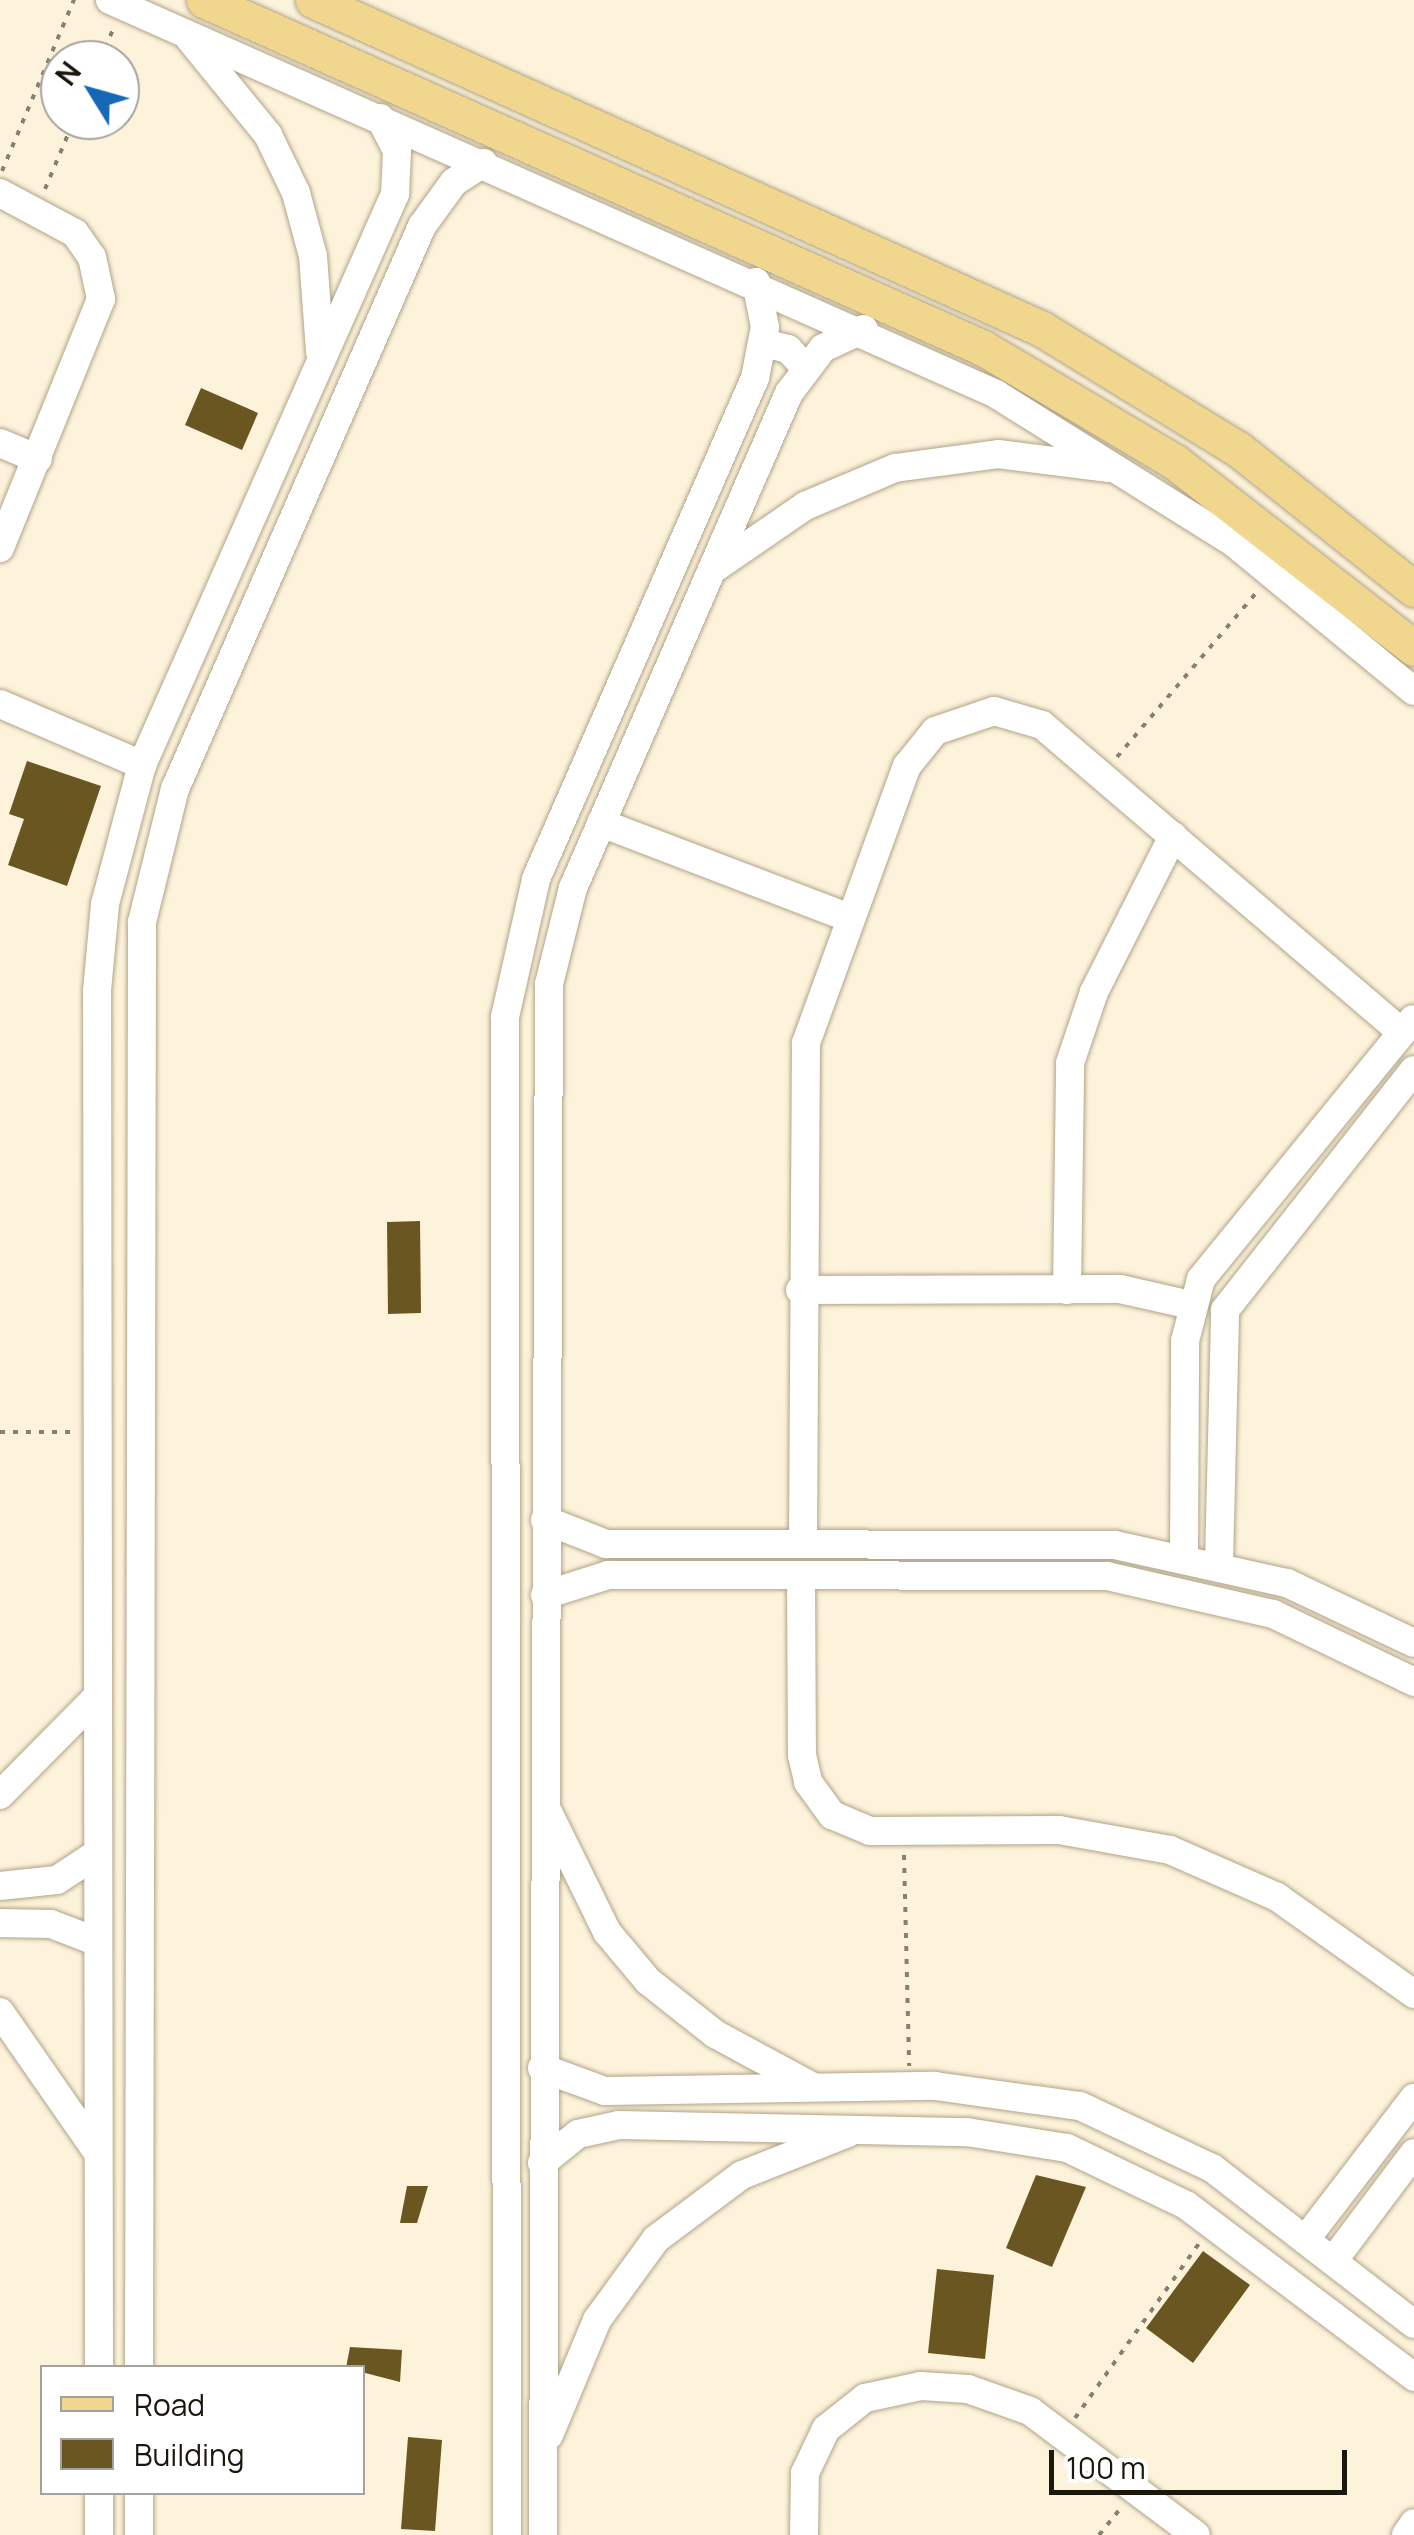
<!DOCTYPE html>
<style>
body{margin:0}
#map{position:relative;width:1414px;height:2535px;overflow:hidden;background:#fdf3db;font-family:Manrope,sans-serif}
div>[style]{position:absolute}
[style*='--x']{left:calc(var(--x)*1px);top:calc(var(--y)*1px);width:calc(var(--w)*1px);rotate:calc(var(--a)*1deg)}
.building>*{inset:0;background:#6a5620}
.path>*{height:4px;margin-top:-2px;transform-origin:0;background:repeating-linear-gradient(90deg,#88806f 0 5px,transparent 0 13px)}
.roads{filter:drop-shadow(0 0 2px #b0a487) drop-shadow(0 0 2px #b0a487)}
.minor>*{height:28px;margin:-14px;padding:0 14px;transform-origin:14px;border-radius:14px;background:#fff}
.major>*{height:35px;margin:-17.5px;padding:0 17.5px;transform-origin:17.5px;border-radius:17.5px;background:#f1d78e}
span{translate:-50% -50%;white-space:nowrap;text-align:center;line-height:1.15;-webkit-text-stroke:10px #fff;paint-order:stroke}
.legend{position:absolute;left:40px;top:2365px;width:325px;height:130px;box-sizing:border-box;background:#fff;border:2px solid #a4a29e;margin:0;padding:12px 18px;list-style:none;font-size:30px;color:#1c170c}
.legend li{display:flex;align-items:center;gap:20px;height:50px}
.legend b{width:50px;border:2px solid #a4a29e}
.north{position:absolute;left:40px;top:40px;width:100px;height:100px;box-sizing:border-box;background:#fff;border:2px solid #a4a29e;border-radius:50%;rotate:307deg;font-size:28px;font-weight:700;line-height:40px;text-align:center;color:#1c170c}
.north::after{content:'';display:block;margin:auto;width:35px;height:45px;background:#1468b6;clip-path:polygon(50% 0,100% 100%,50% 72%,0 100%)}
.scale{position:absolute;left:1049px;top:2450px;width:298px;height:45px;box-sizing:border-box;border:5px solid #1c170c;border-top:0;padding-left:12px;font-size:30px;line-height:35px;white-space:nowrap;color:#1c170c;-webkit-text-stroke:8px #fff;paint-order:stroke}
</style>
<div id="map">
<div class="building">
<div style="clip-path:polygon(201px 388px,258px 413px,242px 450px,185px 425px)"></div>
<div style="clip-path:polygon(27px 761px,101px 786px,67px 886px,8px 865px,24px 819px,9px 814px)"></div>
<div style="clip-path:polygon(420px 1221px,421px 1313px,388px 1314px,387px 1222px)"></div>
<div style="clip-path:polygon(1036px 2175px,1086px 2187px,1052px 2267px,1006px 2248px)"></div>
<div style="clip-path:polygon(407px 2186px,428px 2186px,417px 2223px,400px 2223px)"></div>
<div style="clip-path:polygon(1203px 2251px,1250px 2285px,1193px 2363px,1146px 2328px)"></div>
<div style="clip-path:polygon(937px 2269px,994px 2275px,985px 2359px,928px 2353px)"></div>
<div style="clip-path:polygon(350px 2347px,402px 2350px,400px 2382px,346px 2368px)"></div>
<div style="clip-path:polygon(408px 2437px,442px 2440px,435px 2531px,401px 2529px)"></div>
</div>
<div class="path">
<div style="--x:100;--y:60;--w:34;--a:-67"></div>
<div style="--x:2;--y:171;--w:186;--a:-67.2"></div>
<div style="--x:45;--y:189;--w:75;--a:-67.2"></div>
<div style="--x:1117;--y:757;--w:215;--a:-49.7"></div>
<div style="--x:0;--y:1432;--w:75;--a:0"></div>
<div style="--x:904;--y:1855;--w:211;--a:88.6"></div>
<div style="--x:1075;--y:2418;--w:216;--a:-54.6"></div>
<div style="--x:1099;--y:2535;--w:33;--a:-51"></div>
</div>
<div class="roads">
<div class="minor">
<div style="--x:110;--y:0;--w:970;--a:23.97"></div>
<div style="--x:996;--y:394;--w:279;--a:32"></div>
<div style="--x:1233;--y:542;--w:234;--a:39.5"></div>
<div style="--x:189;--y:38;--w:125;--a:50.8"></div>
<div style="--x:268;--y:135;--w:64;--a:64.2"></div>
<div style="--x:296;--y:193;--w:65;--a:74.9"></div>
<div style="--x:313;--y:256;--w:96;--a:85.8"></div>
<div style="--x:0;--y:193;--w:85;--a:28.1"></div>
<div style="--x:75;--y:233;--w:29;--a:55"></div>
<div style="--x:92;--y:257;--w:43;--a:77.9"></div>
<div style="--x:101;--y:299;--w:269;--a:112.1"></div>
<div style="--x:764;--y:343;--w:25;--a:14"></div>
<div style="--x:788;--y:349;--w:25;--a:47"></div>
<div style="--x:0;--y:443;--w:41;--a:22.8"></div>
<div style="--x:712;--y:570;--w:113;--a:-34.5"></div>
<div style="--x:805;--y:506;--w:98;--a:-22.9"></div>
<div style="--x:895;--y:468;--w:104;--a:-7.7"></div>
<div style="--x:998;--y:454;--w:112;--a:7.2"></div>
<div style="--x:0;--y:704;--w:155;--a:23.2"></div>
<div style="--x:601;--y:823;--w:263;--a:20.9"></div>
<div style="--x:800;--y:1290;--w:320;--a:-0.2"></div>
<div style="--x:1120;--y:1289;--w:73;--a:12.7"></div>
<div style="--x:1067;--y:1290;--w:227;--a:-89.2"></div>
<div style="--x:1070;--y:1063;--w:75;--a:-71.3"></div>
<div style="--x:1094;--y:992;--w:175;--a:-63.1"></div>
<div style="--x:545;--y:1520;--w:66;--a:21.5"></div>
<div style="--x:606;--y:1544;--w:509;--a:0.11"></div>
<div style="--x:1115;--y:1545;--w:176;--a:12.5"></div>
<div style="--x:1287;--y:1583;--w:140;--a:25.3"></div>
<div style="--x:803;--y:1543;--w:500;--a:-89.66"></div>
<div style="--x:806;--y:1043;--w:295;--a:-70"></div>
<div style="--x:907;--y:766;--w:45;--a:-51.3"></div>
<div style="--x:935;--y:731;--w:62;--a:-18.7"></div>
<div style="--x:994;--y:711;--w:50;--a:16.3"></div>
<div style="--x:1042;--y:725;--w:473;--a:40.5"></div>
<div style="--x:1184;--y:1555;--w:214;--a:-89.7"></div>
<div style="--x:1185;--y:1341;--w:64;--a:-75.5"></div>
<div style="--x:1201;--y:1279;--w:335;--a:-50.8"></div>
<div style="--x:1219;--y:1563;--w:253;--a:-88.6"></div>
<div style="--x:1225;--y:1310;--w:305;--a:-51.8"></div>
<div style="--x:801;--y:1575;--w:180;--a:89.7"></div>
<div style="--x:802;--y:1755;--w:28;--a:77"></div>
<div style="--x:808;--y:1782;--w:41;--a:54"></div>
<div style="--x:832;--y:1815;--w:41;--a:22.8"></div>
<div style="--x:870;--y:1831;--w:189;--a:-0.3"></div>
<div style="--x:1059;--y:1830;--w:113;--a:10.2"></div>
<div style="--x:1170;--y:1850;--w:117;--a:23.7"></div>
<div style="--x:1277;--y:1897;--w:168;--a:35.3"></div>
<div style="--x:545;--y:1595;--w:66;--a:-17.6"></div>
<div style="--x:608;--y:1575;--w:499;--a:0.1"></div>
<div style="--x:1107;--y:1576;--w:170;--a:12.9"></div>
<div style="--x:1273;--y:1614;--w:157;--a:25.7"></div>
<div style="--x:0;--y:1795;--w:139;--a:-45.3"></div>
<div style="--x:547;--y:1810;--w:136;--a:63.8"></div>
<div style="--x:607;--y:1932;--w:64;--a:50.1"></div>
<div style="--x:648;--y:1981;--w:85;--a:38.3"></div>
<div style="--x:715;--y:2034;--w:111;--a:28.4"></div>
<div style="--x:0;--y:1886;--w:57;--a:-6"></div>
<div style="--x:57;--y:1880;--w:49;--a:-33.4"></div>
<div style="--x:0;--y:1923;--w:51;--a:1.1"></div>
<div style="--x:51;--y:1924;--w:50;--a:21"></div>
<div style="--x:0;--y:2012;--w:172;--a:55.2"></div>
<div style="--x:542;--y:2068;--w:67;--a:20.1"></div>
<div style="--x:605;--y:2091;--w:330;--a:-0.9"></div>
<div style="--x:935;--y:2086;--w:146;--a:7.9"></div>
<div style="--x:1080;--y:2106;--w:146;--a:25.2"></div>
<div style="--x:1212;--y:2168;--w:255;--a:37.7"></div>
<div style="--x:542;--y:2163;--w:46;--a:-38.9"></div>
<div style="--x:578;--y:2134;--w:42;--a:-12.4"></div>
<div style="--x:619;--y:2125;--w:348;--a:1.2"></div>
<div style="--x:967;--y:2132;--w:101;--a:9.1"></div>
<div style="--x:1067;--y:2148;--w:132;--a:25.6"></div>
<div style="--x:1186;--y:2205;--w:286;--a:37"></div>
<div style="--x:1305;--y:2240;--w:179;--a:-52.5"></div>
<div style="--x:1333;--y:2261;--w:135;--a:-53.1"></div>
<div style="--x:99;--y:2368;--w:1377;--a:-90.08"></div>
<div style="--x:97;--y:991;--w:87;--a:-84.7"></div>
<div style="--x:105;--y:904;--w:144;--a:-75.1"></div>
<div style="--x:142;--y:765;--w:625;--a:-66.1"></div>
<div style="--x:395;--y:194;--w:43;--a:-87.3"></div>
<div style="--x:397;--y:151;--w:37;--a:-117"></div>
<div style="--x:139;--y:2368;--w:1446;--a:-89.88"></div>
<div style="--x:142;--y:922;--w:137;--a:-76.1"></div>
<div style="--x:175;--y:789;--w:615;--a:-66.31"></div>
<div style="--x:422;--y:226;--w:54;--a:-54"></div>
<div style="--x:454;--y:182;--w:35;--a:-33"></div>
<div style="--x:549;--y:2435;--w:125;--a:-67.3"></div>
<div style="--x:597;--y:2320;--w:100;--a:-53.9"></div>
<div style="--x:656;--y:2239;--w:107;--a:-36.7"></div>
<div style="--x:742;--y:2175;--w:114;--a:-21.6"></div>
<div style="--x:99;--y:2492;--w:43;--a:90"></div>
<div style="--x:139;--y:2492;--w:43;--a:90"></div>
<div style="--x:507;--y:2535;--w:1518;--a:-90.08"></div>
<div style="--x:505;--y:1017;--w:141;--a:-77.3"></div>
<div style="--x:536;--y:879;--w:547;--a:-66.39"></div>
<div style="--x:755;--y:378;--w:52;--a:-78.9"></div>
<div style="--x:765;--y:327;--w:46;--a:-101.3"></div>
<div style="--x:543;--y:2535;--w:1551;--a:-89.78"></div>
<div style="--x:549;--y:984;--w:99;--a:-76"></div>
<div style="--x:573;--y:888;--w:540;--a:-66.43"></div>
<div style="--x:789;--y:393;--w:56;--a:-52.9"></div>
<div style="--x:823;--y:348;--w:45;--a:-24.9"></div>
<div style="--x:804;--y:2535;--w:62;--a:-89.1"></div>
<div style="--x:805;--y:2473;--w:49;--a:-64.5"></div>
<div style="--x:826;--y:2429;--w:50;--a:-38.5"></div>
<div style="--x:865;--y:2398;--w:57;--a:-12.1"></div>
<div style="--x:921;--y:2386;--w:47;--a:3.7"></div>
<div style="--x:968;--y:2389;--w:66;--a:19.5"></div>
<div style="--x:1030;--y:2411;--w:207;--a:36.8"></div>
<div style="--x:1406;--y:2535;--w:14;--a:-56"></div>
</div>
<div class="major">
<div style="--x:204;--y:0;--w:853;--a:24.07"></div>
<div style="--x:983;--y:348;--w:223;--a:30.7"></div>
<div style="--x:1175;--y:462;--w:303;--a:37.9"></div>
<div style="--x:313;--y:0;--w:800;--a:24.29"></div>
<div style="--x:1042;--y:329;--w:230;--a:31.5"></div>
<div style="--x:1238;--y:449;--w:225;--a:38.5"></div>
</div>
</div>
<ul class="legend">
<li><b style="height:12px;background:#f1d78e"></b>Road</li>
<li><b style="height:28px;background:#6a5620"></b>Building</li>
</ul>
<div class="north">N</div>
<div class="scale">100 m</div>
</div>
